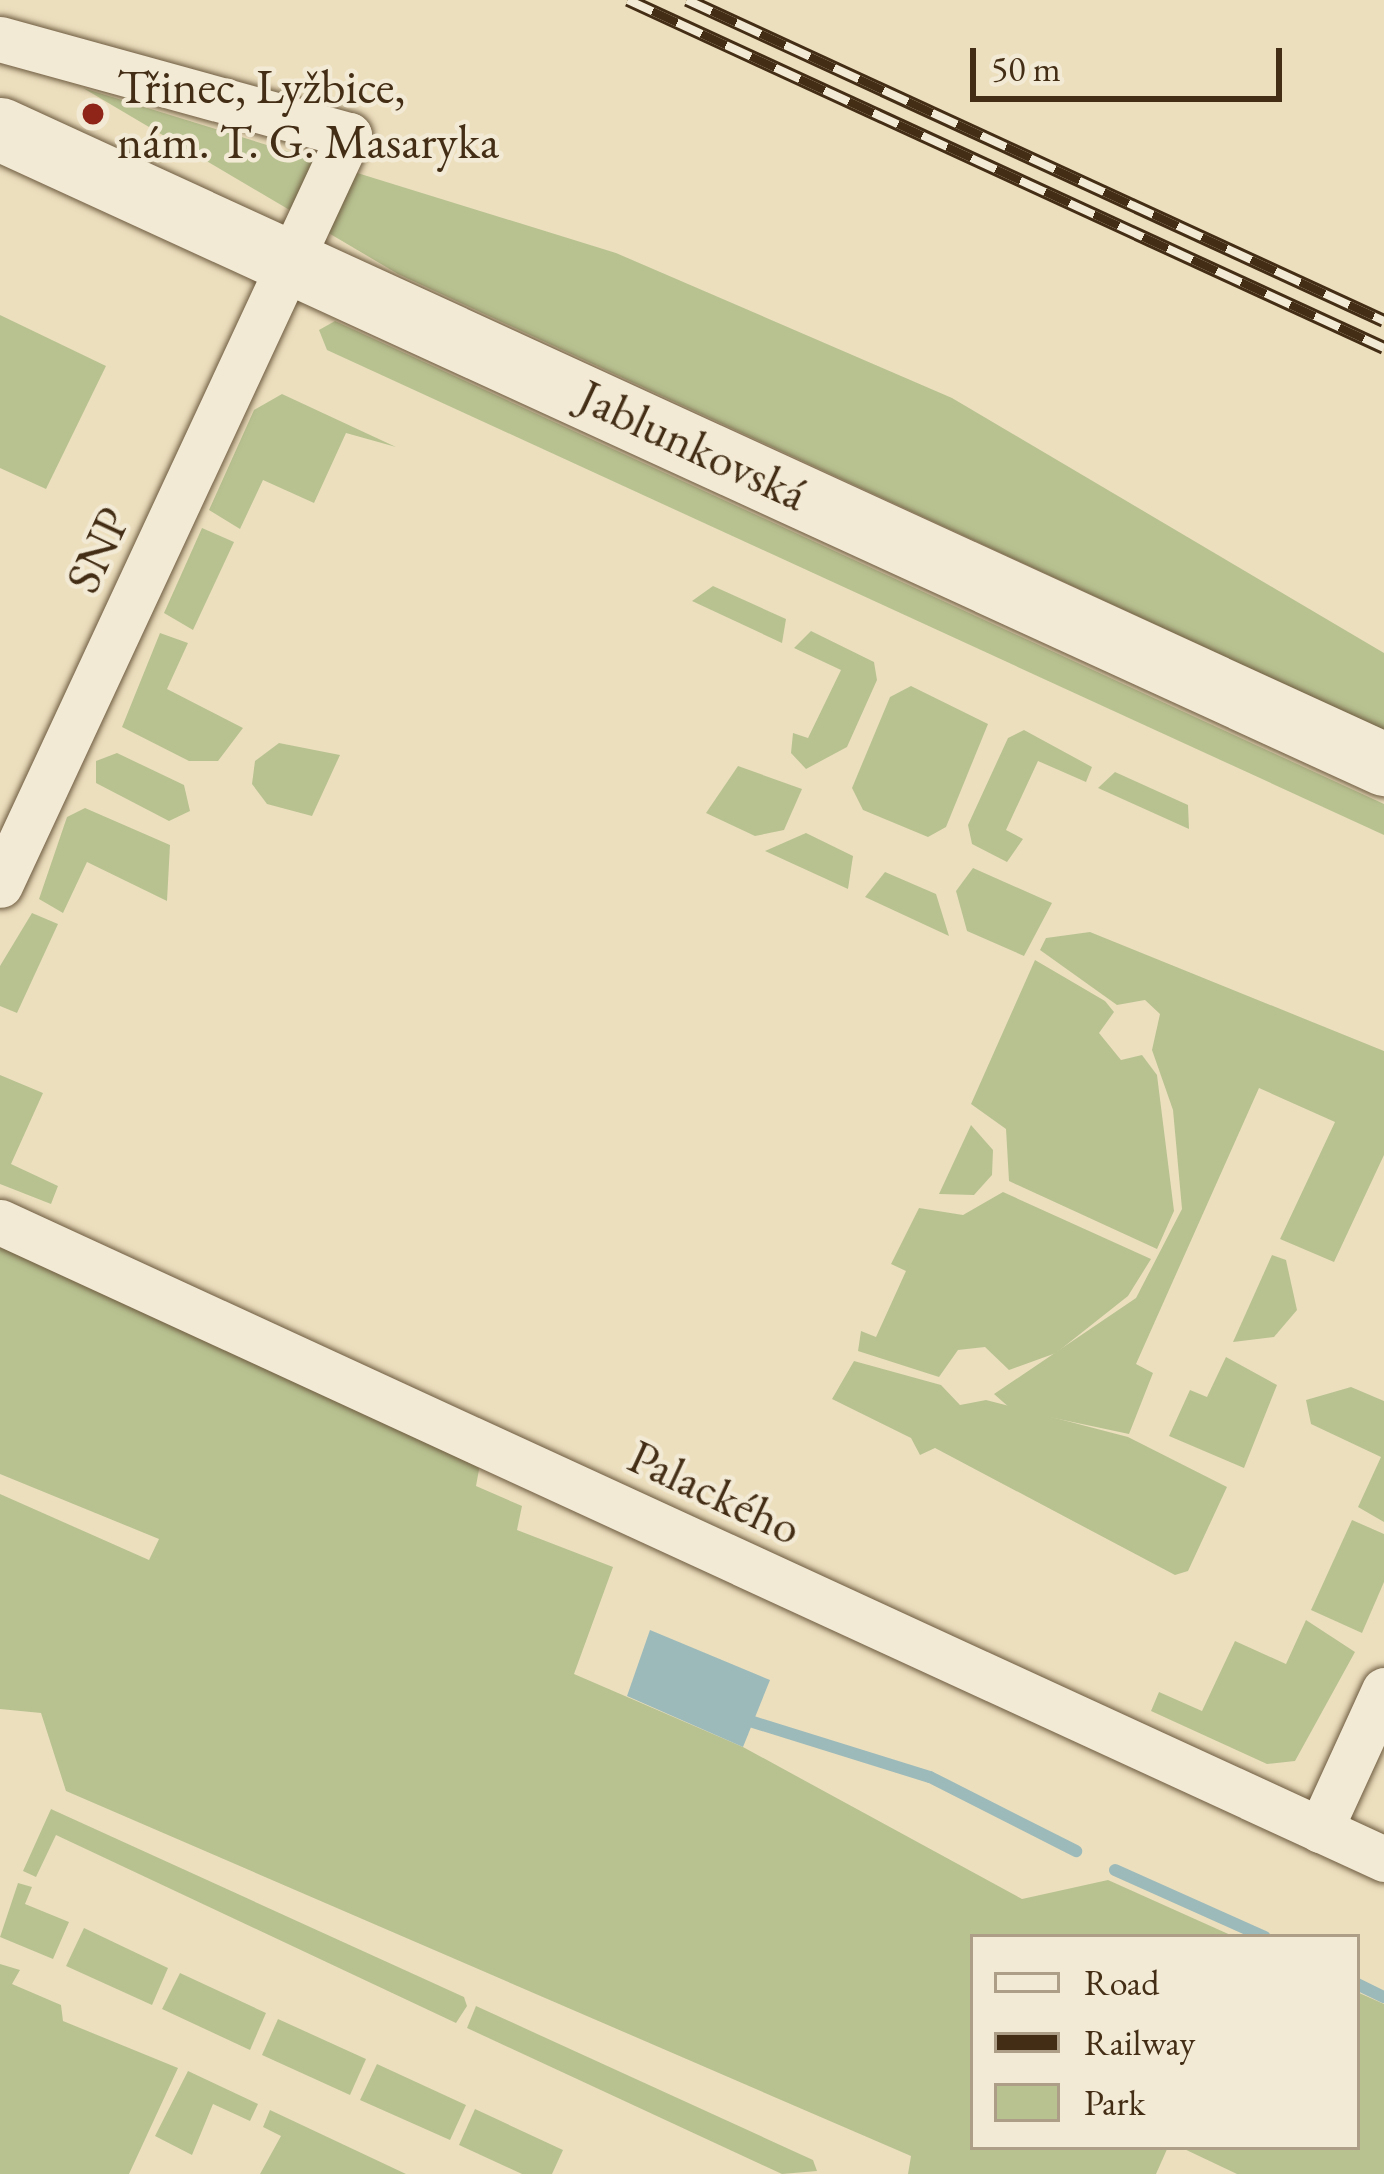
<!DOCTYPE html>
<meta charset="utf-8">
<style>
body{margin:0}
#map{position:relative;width:1384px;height:2174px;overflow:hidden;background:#ecdfbe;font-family:"EB Garamond",serif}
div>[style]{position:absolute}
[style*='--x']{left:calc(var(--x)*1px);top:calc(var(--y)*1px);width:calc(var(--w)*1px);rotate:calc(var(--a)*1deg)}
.green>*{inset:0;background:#b8c291}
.water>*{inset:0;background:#9cbaba}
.stream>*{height:12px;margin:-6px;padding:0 6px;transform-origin:6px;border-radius:6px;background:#9cbaba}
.roads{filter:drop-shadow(0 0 3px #6d5a3f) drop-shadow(0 0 3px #6d5a3f)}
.street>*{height:45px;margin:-22.5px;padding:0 22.5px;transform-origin:22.5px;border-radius:22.5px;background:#f3ead5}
.secondary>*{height:63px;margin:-31.5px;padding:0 31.5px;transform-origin:31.5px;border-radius:31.5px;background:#f3ead5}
.rail>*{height:14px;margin-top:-7px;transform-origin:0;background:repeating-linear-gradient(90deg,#f3ead5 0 27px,#432d15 0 54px);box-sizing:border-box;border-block:3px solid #432d15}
.dots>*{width:33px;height:33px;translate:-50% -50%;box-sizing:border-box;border:6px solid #f3ead5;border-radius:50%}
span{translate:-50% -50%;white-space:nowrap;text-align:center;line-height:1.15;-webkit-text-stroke:9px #f3ead5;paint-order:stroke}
.poi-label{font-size:48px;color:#432d15}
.left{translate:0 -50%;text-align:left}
.street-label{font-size:48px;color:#432d15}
.legend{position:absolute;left:970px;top:1934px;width:390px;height:216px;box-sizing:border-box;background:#f3ead5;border:3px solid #ad9e88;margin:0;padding:15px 21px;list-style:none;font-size:36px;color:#432d15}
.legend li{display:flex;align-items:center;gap:24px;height:60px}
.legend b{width:60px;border:3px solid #ad9e88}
.scale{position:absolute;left:970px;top:48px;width:312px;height:54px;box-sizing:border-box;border:6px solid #432d15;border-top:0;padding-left:15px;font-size:36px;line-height:42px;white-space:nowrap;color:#432d15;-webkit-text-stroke:9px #f3ead5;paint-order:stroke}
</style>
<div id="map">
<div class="green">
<div style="clip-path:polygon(83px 88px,616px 253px,952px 398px,1384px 653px,1384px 730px,398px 274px)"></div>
<div style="clip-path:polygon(0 315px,106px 366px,46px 489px,0 468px)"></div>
<div style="clip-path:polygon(335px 321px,1384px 804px,1384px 835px,327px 350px,319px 330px)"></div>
<div style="clip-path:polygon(282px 394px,396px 447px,346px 433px,314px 503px,263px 480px,240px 529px,209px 510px,254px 410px)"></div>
<div style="clip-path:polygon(202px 528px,234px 542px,193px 630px,164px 613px)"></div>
<div style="clip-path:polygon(713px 586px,786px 619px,782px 643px,692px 601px)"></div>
<div style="clip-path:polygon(811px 631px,874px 662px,877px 680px,847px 747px,806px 769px,791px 753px,793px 733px,808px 738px,841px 670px,794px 648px)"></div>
<div style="clip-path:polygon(160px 633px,188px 643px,167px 689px,243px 728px,218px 761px,189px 761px,122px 727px)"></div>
<div style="clip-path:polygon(911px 686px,988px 724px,946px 827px,928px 837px,863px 810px,852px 788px,890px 697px)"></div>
<div style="clip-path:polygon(1024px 730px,1092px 767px,1086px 782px,1038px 761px,1006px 830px,1023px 839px,1007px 862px,972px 844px,968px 825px,1008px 738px)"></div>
<div style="clip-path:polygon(279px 743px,340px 755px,312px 816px,267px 804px,252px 784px,255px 761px)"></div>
<div style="clip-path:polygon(117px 753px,184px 785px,190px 811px,169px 821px,96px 783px,96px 761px)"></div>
<div style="clip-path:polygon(738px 766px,802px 789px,784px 830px,755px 836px,706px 813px)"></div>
<div style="clip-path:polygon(1115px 772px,1188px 805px,1189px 829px,1098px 788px)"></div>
<div style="clip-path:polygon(85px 808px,170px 845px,167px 901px,87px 862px,63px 913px,39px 899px,67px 817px)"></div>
<div style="clip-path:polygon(806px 833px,853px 856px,848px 889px,765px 851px)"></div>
<div style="clip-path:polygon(973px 868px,1052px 903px,1024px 956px,967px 931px,956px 891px)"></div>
<div style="clip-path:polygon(885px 872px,936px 894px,949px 936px,865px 897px)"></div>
<div style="clip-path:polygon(32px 913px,58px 924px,17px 1013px,0 1006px,0 966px)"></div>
<div style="clip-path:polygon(1090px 932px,1384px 1051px,1384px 1155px,1334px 1262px,1280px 1239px,1335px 1122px,1259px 1088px,1136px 1364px,1153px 1373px,1129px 1434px,1011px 1409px,994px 1394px,1136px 1298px,1182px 1209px,1173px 1110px,1152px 1050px,1160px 1014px,1145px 1000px,1117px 1005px,1040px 950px,1046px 938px)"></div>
<div style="clip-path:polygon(1035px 960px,1105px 1001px,1114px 1012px,1099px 1033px,1121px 1060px,1142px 1055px,1157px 1075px,1174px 1211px,1157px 1249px,1009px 1181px,1006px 1129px,971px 1104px)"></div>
<div style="clip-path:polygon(0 1075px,43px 1093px,11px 1164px,58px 1186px,51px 1204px,0 1184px)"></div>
<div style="clip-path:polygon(971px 1125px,993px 1150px,992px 1175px,974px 1195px,939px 1194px)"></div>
<div style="clip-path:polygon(1003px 1192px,1151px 1259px,1128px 1296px,1056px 1353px,1009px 1370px,985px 1347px,958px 1350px,939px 1377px,858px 1351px,861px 1331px,876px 1337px,906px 1271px,891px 1264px,919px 1208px,963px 1215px)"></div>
<div style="clip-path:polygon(0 1241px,480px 1464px,476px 1486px,522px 1506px,517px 1530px,613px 1567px,574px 1674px,743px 1747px,1022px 1899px,1108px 1880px,1235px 1937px,973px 1937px,973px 2147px,1168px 2147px,1156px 2174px,908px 2174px,911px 2156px,66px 1791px,41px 1713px,0 1709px,0 1494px,149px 1560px,159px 1539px,0 1474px)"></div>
<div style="clip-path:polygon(1272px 1255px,1286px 1260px,1297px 1310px,1274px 1337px,1233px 1342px)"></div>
<div style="clip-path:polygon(1226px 1357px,1277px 1385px,1244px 1468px,1169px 1436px,1190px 1390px,1207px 1397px)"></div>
<div style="clip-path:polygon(854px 1361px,941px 1385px,960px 1405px,986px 1400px,1128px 1437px,1227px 1487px,1188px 1571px,1175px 1575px,935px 1448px,920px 1455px,911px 1438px,832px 1399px)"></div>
<div style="clip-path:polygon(1351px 1387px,1384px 1401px,1384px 1522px,1358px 1507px,1381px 1457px,1311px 1424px,1306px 1400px)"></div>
<div style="clip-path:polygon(1352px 1520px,1384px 1534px,1384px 1582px,1362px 1633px,1311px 1610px)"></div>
<div style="clip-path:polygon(1306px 1620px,1355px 1652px,1295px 1761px,1267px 1764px,1151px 1711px,1159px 1692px,1202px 1711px,1235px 1641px,1286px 1664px)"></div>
<div style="clip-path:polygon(51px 1809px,464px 1997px,467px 2006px,456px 2023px,56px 1835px,36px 1877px,23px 1871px)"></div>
<div style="clip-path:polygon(18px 1883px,32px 1887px,25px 1904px,69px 1922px,53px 1959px,0 1937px)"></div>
<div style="clip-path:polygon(84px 1928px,168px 1968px,152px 2005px,66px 1966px)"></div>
<div style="clip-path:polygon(0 1964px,20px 1970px,12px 1984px,61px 2005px,63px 2021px,178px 2068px,129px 2174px,0 2174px)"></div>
<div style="clip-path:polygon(180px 1973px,266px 2013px,250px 2050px,162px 2009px)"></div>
<div style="clip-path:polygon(1357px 1992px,1384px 2004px,1384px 2174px,1237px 2174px,1180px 2147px,1357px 2147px)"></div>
<div style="clip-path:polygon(476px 2006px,813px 2160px,817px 2171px,782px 2174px,467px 2028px)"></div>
<div style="clip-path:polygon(278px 2019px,366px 2059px,350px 2095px,262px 2055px)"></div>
<div style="clip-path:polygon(377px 2064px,466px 2105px,450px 2140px,360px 2100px)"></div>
<div style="clip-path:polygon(188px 2071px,258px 2104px,250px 2121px,213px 2104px,192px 2155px,155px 2136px)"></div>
<div style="clip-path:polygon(475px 2109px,563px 2150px,552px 2174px,522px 2174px,459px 2145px)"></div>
<div style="clip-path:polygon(270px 2110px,406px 2174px,260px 2174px,281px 2136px,263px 2127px)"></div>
</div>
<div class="water">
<div style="clip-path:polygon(650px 1630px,770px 1680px,743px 1747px,627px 1696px)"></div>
</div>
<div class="stream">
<div style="--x:753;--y:1722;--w:185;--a:17.3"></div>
<div style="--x:930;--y:1777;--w:164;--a:26.9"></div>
<div style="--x:1115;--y:1870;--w:164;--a:24.1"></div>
<div style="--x:1357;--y:1984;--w:30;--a:26"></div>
</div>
<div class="roads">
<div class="street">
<div style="--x:0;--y:39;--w:362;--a:15.4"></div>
<div style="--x:349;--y:135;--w:827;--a:114.95"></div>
<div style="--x:0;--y:1222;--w:1524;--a:24.71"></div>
<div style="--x:1320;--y:1830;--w:154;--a:-65.4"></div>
</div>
<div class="secondary">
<div style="--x:0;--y:129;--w:1523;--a:24.65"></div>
</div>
</div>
<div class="rail">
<div style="--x:628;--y:0;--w:832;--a:24.72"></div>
<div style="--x:687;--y:0;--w:767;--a:24.73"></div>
</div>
<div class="dots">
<div style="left:93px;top:114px;background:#8f2418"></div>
</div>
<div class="poi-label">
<span class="left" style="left:117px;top:114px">Třinec, Lyžbice,<br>nám. T. G. Masaryka</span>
</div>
<div class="street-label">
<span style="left:693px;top:445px;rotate:25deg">Jablunkovská</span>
<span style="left:98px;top:550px;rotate:-65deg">SNP</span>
<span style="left:715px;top:1492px;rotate:25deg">Palackého</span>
</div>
<ul class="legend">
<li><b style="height:15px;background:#f3ead5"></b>Road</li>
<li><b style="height:15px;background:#432d15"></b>Railway</li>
<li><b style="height:33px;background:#b8c291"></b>Park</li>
</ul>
<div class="scale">50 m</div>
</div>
